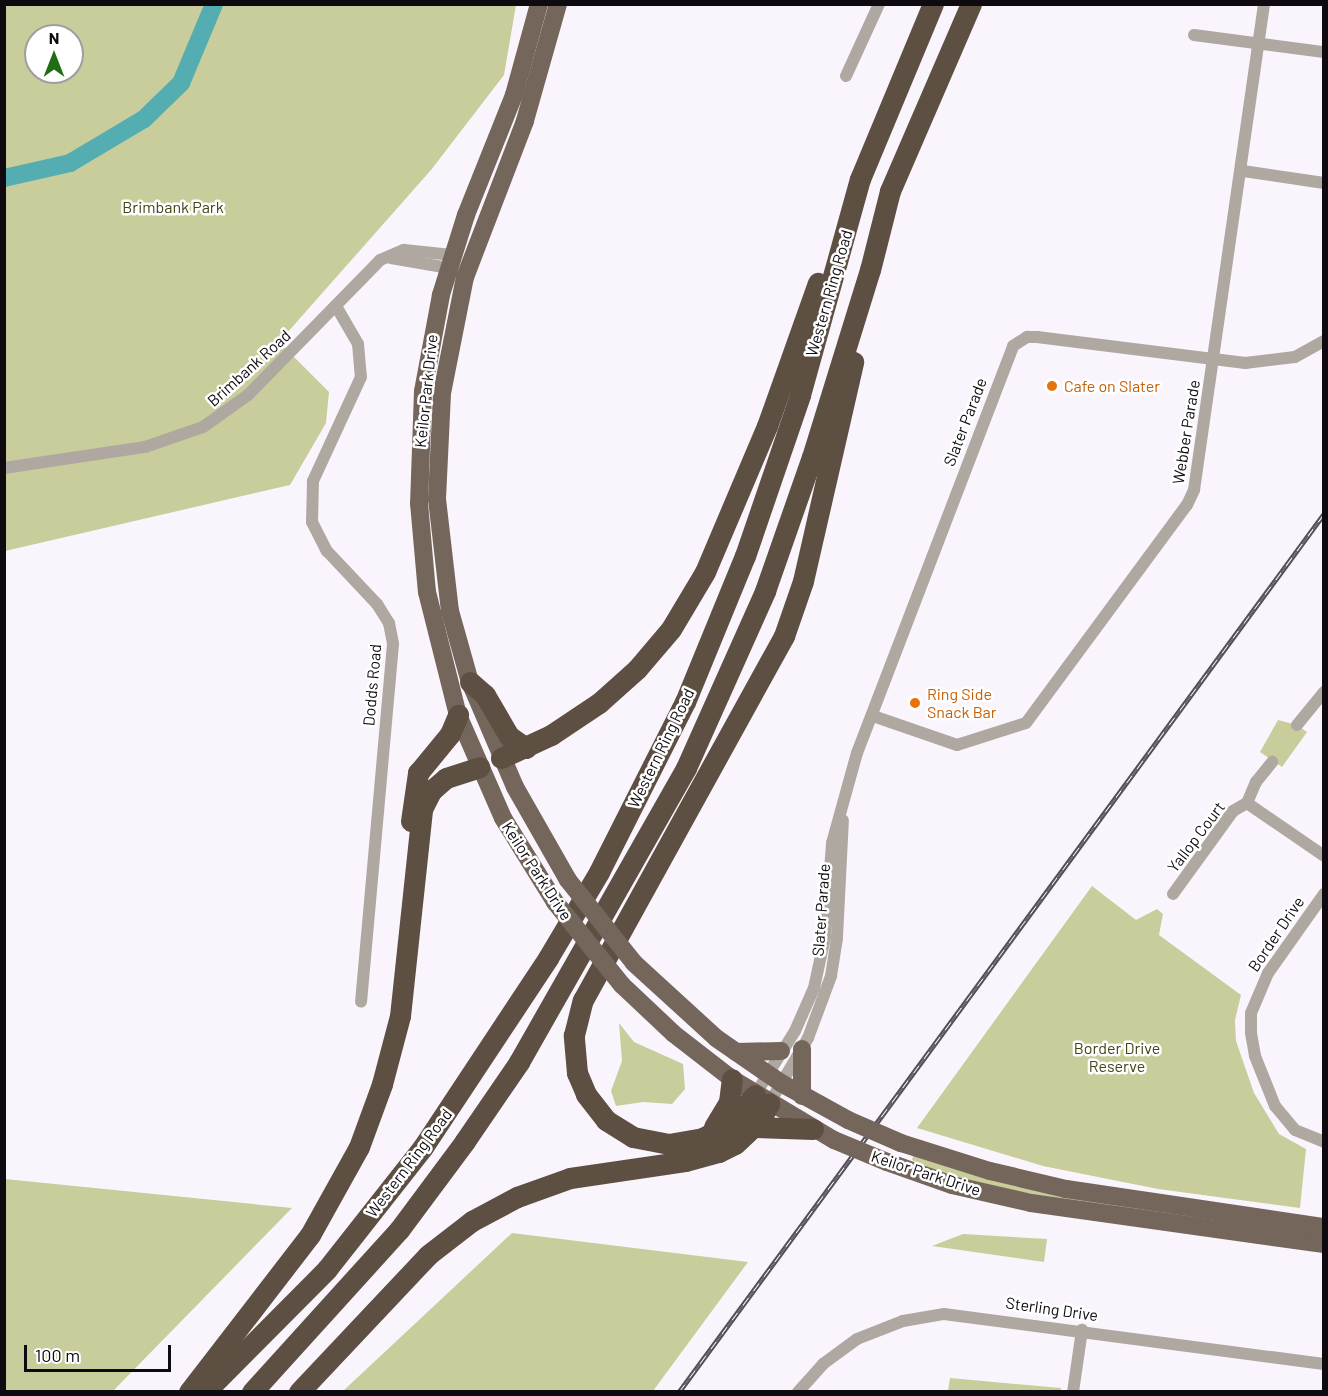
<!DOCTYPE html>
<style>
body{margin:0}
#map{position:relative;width:1328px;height:1396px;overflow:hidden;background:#faf5fd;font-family:Barlow,sans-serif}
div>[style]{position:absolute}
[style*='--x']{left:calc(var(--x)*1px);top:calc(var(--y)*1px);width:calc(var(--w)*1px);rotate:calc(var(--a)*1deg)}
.green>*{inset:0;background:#c8cd9b}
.river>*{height:18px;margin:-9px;padding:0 9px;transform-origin:9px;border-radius:9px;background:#54aeb1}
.street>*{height:12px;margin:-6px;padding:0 6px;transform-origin:6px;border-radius:6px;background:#afa8a1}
.primary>*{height:18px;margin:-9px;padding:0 9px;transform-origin:9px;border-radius:9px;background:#74665b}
.highway>*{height:21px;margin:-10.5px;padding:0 10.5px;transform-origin:10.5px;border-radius:10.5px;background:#5e4f43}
.rail>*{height:5px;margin-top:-2.5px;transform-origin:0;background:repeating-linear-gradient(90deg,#fff 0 9px,#534f56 0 18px);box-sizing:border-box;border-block:2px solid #534f56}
.primary-bridge>*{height:18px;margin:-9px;padding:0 9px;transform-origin:9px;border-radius:9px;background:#74665b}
.dots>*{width:16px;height:16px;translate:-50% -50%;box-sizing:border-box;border:3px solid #fff;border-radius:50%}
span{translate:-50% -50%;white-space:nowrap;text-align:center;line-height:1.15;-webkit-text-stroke:5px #fff;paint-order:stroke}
.park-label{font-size:16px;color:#434614}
.street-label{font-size:16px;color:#0e0a10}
.food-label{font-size:16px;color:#c56008}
.left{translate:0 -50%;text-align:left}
.frame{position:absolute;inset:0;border:6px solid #0e0a10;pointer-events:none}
.north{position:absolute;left:24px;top:24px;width:60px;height:60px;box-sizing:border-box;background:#fff;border:2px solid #9f9d9f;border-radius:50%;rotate:0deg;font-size:16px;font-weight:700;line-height:24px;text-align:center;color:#0e0a10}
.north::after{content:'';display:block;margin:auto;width:21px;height:27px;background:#1f6e14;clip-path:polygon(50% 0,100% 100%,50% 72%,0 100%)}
.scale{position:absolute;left:24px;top:1345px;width:147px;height:27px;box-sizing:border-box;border:3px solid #0e0a10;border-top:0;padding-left:8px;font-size:18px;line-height:21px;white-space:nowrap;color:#0e0a10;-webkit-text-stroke:4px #fff;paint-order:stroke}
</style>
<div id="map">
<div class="green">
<div style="clip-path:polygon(evenodd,4px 5px,516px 5px,504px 75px,431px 170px,279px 342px,329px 392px,326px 423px,290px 485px,5px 551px,4px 5px,36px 36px,72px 36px,72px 72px,36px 72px,36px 36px)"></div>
<div style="clip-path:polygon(1278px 720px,1297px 725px,1307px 732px,1282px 767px,1260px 752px)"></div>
<div style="clip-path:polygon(1092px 886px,1136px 920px,1157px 909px,1163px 914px,1159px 935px,1241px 995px,1235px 1020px,1236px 1041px,1254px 1093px,1279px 1134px,1306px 1149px,1300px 1208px,1158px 1189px,1043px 1166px,917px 1128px)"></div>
<div style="clip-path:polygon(619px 1023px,634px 1042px,683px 1064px,685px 1089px,672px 1104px,643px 1102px,616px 1106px,611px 1091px,622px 1061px)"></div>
<div style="clip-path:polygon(914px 1153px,1323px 1232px,1090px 1206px,951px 1178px,912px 1160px)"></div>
<div style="clip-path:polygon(4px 1179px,5px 1179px,292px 1208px,113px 1391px,5px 1391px)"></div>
<div style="clip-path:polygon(512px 1233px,748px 1262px,653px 1391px,343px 1391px)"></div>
<div style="clip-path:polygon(963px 1234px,1047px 1239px,1044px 1262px,932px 1246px)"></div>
<div style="clip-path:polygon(950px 1378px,1061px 1388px,1061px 1392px,948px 1391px)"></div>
</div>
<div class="river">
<div style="--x:4;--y:178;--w:68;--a:-12.8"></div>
<div style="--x:70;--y:163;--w:86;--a:-30.7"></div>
<div style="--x:144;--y:119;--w:52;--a:-44.2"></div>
<div style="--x:181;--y:83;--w:86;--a:-67.3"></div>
</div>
<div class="street">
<div style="--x:1194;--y:35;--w:131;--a:7.5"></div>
<div style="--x:846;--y:76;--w:79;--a:-65.4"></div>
<div style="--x:1243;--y:171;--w:82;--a:8.4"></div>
<div style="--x:391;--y:258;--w:59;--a:9.8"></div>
<div style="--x:336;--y:306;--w:44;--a:59.9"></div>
<div style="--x:358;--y:344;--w:33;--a:85"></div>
<div style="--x:361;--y:377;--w:115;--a:114.8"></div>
<div style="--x:313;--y:481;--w:41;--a:91.4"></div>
<div style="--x:312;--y:522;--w:33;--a:63"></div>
<div style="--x:327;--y:551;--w:73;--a:46.7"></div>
<div style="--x:377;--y:604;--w:22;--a:58"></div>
<div style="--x:389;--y:623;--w:21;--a:79"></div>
<div style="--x:393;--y:644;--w:359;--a:95.1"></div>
<div style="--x:4;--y:468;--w:143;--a:-8.5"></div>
<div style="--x:145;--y:447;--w:61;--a:-19"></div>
<div style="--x:203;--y:427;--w:55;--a:-35.4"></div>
<div style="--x:248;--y:395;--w:189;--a:-45.6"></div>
<div style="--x:380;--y:260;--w:26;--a:-23"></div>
<div style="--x:404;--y:250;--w:48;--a:5.9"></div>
<div style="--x:873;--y:716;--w:89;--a:19"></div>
<div style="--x:957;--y:745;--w:72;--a:-17.7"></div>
<div style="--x:1026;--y:723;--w:271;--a:-53.6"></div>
<div style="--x:1187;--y:505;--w:17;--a:-65"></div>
<div style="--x:1194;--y:490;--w:491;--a:-81.8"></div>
<div style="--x:1297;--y:725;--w:43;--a:-50.7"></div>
<div style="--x:1247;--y:803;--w:23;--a:-67"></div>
<div style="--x:1256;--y:782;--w:26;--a:-51"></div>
<div style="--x:1173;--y:894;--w:102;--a:-54.1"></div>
<div style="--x:1233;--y:811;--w:16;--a:-30"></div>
<div style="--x:1247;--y:803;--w:93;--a:34.5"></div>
<div style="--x:1324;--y:894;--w:97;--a:125.3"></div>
<div style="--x:1268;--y:973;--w:43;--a:113"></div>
<div style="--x:1251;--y:1013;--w:20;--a:90"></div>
<div style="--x:1251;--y:1033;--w:23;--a:80"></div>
<div style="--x:1255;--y:1056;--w:54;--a:68.2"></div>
<div style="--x:1275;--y:1106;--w:31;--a:50"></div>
<div style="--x:1295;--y:1130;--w:31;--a:22"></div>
<div style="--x:755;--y:1095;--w:75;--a:-58"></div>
<div style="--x:795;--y:1031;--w:47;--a:-66.2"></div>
<div style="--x:814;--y:988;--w:52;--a:-77.8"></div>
<div style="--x:825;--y:937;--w:94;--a:-85.7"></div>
<div style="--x:832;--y:843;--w:93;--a:-74.5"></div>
<div style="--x:857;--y:753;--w:436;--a:-69"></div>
<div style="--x:1013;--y:346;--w:17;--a:-33"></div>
<div style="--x:1027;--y:337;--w:10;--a:0"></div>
<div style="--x:1037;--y:337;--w:210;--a:7.1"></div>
<div style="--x:1245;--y:363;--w:50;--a:-6.8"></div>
<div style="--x:1295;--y:357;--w:33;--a:-29"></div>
<div style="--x:769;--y:1104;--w:77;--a:-59.4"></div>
<div style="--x:808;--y:1038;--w:66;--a:-69.6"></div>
<div style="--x:831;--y:976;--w:39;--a:-81"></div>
<div style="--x:837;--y:937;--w:117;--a:-87.1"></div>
<div style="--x:798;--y:1392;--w:38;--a:-48"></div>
<div style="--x:823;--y:1364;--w:42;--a:-36.3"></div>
<div style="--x:857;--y:1339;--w:49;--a:-21.4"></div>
<div style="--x:903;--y:1321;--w:42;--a:-9.7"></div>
<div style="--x:944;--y:1314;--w:383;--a:7.5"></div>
<div style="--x:1073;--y:1392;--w:63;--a:-81.7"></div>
</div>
<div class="primary">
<div style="--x:539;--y:4;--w:94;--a:105.4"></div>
<div style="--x:514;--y:95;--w:129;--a:111.8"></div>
<div style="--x:466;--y:215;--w:84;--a:107.4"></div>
<div style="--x:441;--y:295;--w:98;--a:100.6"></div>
<div style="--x:423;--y:391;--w:112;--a:92"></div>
<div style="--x:419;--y:503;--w:89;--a:84.9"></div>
<div style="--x:427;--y:592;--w:127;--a:75.9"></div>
<div style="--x:458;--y:715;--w:112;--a:66.4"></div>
<div style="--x:503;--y:818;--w:99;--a:58.2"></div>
<div style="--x:558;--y:4;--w:122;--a:105.8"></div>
<div style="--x:525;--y:121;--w:167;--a:111"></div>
<div style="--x:465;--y:277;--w:118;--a:101.2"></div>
<div style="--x:442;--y:393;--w:106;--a:92.7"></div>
<div style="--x:437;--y:499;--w:113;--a:83.4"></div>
<div style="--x:450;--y:611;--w:74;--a:74.3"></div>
<div style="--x:470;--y:682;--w:114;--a:66.8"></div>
<div style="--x:515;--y:787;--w:107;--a:60.3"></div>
<div style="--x:634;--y:963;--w:111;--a:42.4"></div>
<div style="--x:716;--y:1038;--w:79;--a:34.7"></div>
<div style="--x:781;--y:1083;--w:77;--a:28.9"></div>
<div style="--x:622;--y:985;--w:71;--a:43.3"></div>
<div style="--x:674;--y:1034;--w:73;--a:37.8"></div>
<div style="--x:732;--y:1079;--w:119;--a:30.9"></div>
<div style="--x:802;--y:1049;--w:47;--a:90"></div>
<div style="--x:736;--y:1052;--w:45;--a:-1.3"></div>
<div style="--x:901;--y:1143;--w:93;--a:17.5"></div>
<div style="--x:990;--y:1171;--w:78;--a:13.3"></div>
<div style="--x:1066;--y:1189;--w:261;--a:8.4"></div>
<div style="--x:887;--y:1162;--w:69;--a:19.5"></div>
<div style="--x:952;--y:1185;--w:81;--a:12.8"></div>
<div style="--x:1031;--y:1203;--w:296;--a:8"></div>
</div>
<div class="highway">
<div style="--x:470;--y:682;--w:20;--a:41"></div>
<div style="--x:485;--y:695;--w:48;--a:59.7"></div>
<div style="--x:509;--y:736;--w:21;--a:35"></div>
<div style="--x:501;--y:758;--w:55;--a:-24.7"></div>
<div style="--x:551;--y:735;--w:58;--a:-33.7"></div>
<div style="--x:599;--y:703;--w:51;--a:-41.8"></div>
<div style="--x:637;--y:669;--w:52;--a:-49.6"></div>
<div style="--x:671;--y:629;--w:66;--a:-59.2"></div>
<div style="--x:705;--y:572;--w:159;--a:-67"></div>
<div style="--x:767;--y:426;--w:152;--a:-70.4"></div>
<div style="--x:411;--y:821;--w:49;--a:-81.7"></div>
<div style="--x:418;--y:773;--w:50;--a:-50.6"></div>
<div style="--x:450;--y:734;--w:21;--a:-67"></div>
<div style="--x:755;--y:1095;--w:39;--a:132"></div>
<div style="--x:729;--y:1124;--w:30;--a:152"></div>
<div style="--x:703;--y:1138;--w:35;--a:170"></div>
<div style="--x:669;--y:1144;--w:37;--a:-169"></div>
<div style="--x:633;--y:1137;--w:32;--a:-148"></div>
<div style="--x:606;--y:1120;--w:33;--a:-128"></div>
<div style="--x:586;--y:1094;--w:23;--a:-113"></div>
<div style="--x:577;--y:1073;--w:38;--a:-95"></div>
<div style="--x:574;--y:1035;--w:36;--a:-76"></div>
<div style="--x:583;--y:1000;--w:416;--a:-61.1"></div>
<div style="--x:784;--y:636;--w:58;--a:-70.9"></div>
<div style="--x:803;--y:581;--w:225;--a:-77.1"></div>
<div style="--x:714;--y:1127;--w:29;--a:-59"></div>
<div style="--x:729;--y:1102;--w:23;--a:-83"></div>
<div style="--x:753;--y:1127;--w:60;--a:1.9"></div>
<div style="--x:189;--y:1392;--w:198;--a:-52.4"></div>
<div style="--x:310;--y:1235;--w:101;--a:-60.9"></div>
<div style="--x:359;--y:1147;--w:67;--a:-69.9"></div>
<div style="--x:382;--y:1084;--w:70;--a:-75.2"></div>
<div style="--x:400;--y:1016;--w:208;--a:-83.9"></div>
<div style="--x:422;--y:809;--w:20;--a:-63"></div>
<div style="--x:431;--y:791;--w:20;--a:-41"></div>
<div style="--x:446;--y:778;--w:35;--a:-18"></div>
<div style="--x:205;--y:1392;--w:173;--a:-45.2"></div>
<div style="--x:327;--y:1269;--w:155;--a:-51.8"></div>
<div style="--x:423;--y:1147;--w:227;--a:-56.5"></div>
<div style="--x:548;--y:958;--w:100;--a:-59.3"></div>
<div style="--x:599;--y:872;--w:191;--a:-63.2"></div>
<div style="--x:685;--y:702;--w:158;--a:-67.7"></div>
<div style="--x:745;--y:556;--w:170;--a:-71.1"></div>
<div style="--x:800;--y:395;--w:224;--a:-74.5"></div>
<div style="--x:860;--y:179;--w:190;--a:-67.4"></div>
<div style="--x:252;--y:1392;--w:219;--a:-47.8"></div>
<div style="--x:399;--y:1230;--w:111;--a:-53.4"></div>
<div style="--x:465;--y:1141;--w:96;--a:-55.6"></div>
<div style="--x:519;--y:1062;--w:338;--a:-60.4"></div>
<div style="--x:686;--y:768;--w:194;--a:-65.9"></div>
<div style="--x:765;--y:591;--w:142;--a:-70.7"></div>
<div style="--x:812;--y:457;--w:196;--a:-72.8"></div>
<div style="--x:870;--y:270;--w:81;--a:-75.8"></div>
<div style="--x:890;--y:191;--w:204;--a:-66.6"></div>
<div style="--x:299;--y:1392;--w:188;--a:-46.7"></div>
<div style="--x:428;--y:1255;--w:56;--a:-37.7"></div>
<div style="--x:472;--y:1221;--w:51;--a:-28.1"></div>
<div style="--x:517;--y:1197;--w:56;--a:-19.7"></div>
<div style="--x:570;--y:1178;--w:116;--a:-8.4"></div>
<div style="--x:685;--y:1161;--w:35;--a:-15"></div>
<div style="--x:719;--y:1152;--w:18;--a:-27"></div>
<div style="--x:735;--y:1144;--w:33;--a:-43"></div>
<div style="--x:759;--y:1122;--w:21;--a:-61"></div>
</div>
<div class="rail">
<div style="--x:679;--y:1392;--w:1089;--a:-53.7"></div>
</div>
<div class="primary-bridge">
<div style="--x:568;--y:880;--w:106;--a:51.5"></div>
<div style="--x:555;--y:902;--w:107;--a:51.1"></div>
<div style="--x:848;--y:1120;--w:58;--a:23.5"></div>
<div style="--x:834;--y:1140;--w:57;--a:22.5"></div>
</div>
<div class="dots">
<div style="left:1052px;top:386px;background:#e8710a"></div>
<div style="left:915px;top:703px;background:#e8710a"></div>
</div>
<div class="park-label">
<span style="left:173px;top:207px">Brimbank Park</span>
<span style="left:1117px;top:1057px">Border Drive<br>Reserve</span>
</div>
<div class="street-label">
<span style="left:829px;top:293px;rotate:-74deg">Western Ring Road</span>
<span style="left:249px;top:368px;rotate:-42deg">Brimbank Road</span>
<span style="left:426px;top:391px;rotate:-84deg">Keilor Park Drive</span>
<span style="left:965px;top:422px;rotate:-69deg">Slater Parade</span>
<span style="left:1186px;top:432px;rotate:-81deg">Webber Parade</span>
<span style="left:372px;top:685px;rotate:-85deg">Dodds Road</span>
<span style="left:661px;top:748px;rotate:-64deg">Western Ring Road</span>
<span style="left:1196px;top:837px;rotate:-53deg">Yallop Court</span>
<span style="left:537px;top:871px;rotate:57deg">Keilor Park Drive</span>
<span style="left:821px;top:910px;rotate:-86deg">Slater Parade</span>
<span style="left:1276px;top:934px;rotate:-56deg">Border Drive</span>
<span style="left:409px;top:1163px;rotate:-53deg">Western Ring Road</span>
<span style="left:926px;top:1173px;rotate:18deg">Keilor Park Drive</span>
<span style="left:1052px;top:1309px;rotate:8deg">Sterling Drive</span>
</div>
<div class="food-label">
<span class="left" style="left:1064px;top:386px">Cafe on Slater</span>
<span class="left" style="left:927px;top:703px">Ring Side<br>Snack Bar</span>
</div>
<div class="frame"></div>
<div class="north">N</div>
<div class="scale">100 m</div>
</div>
